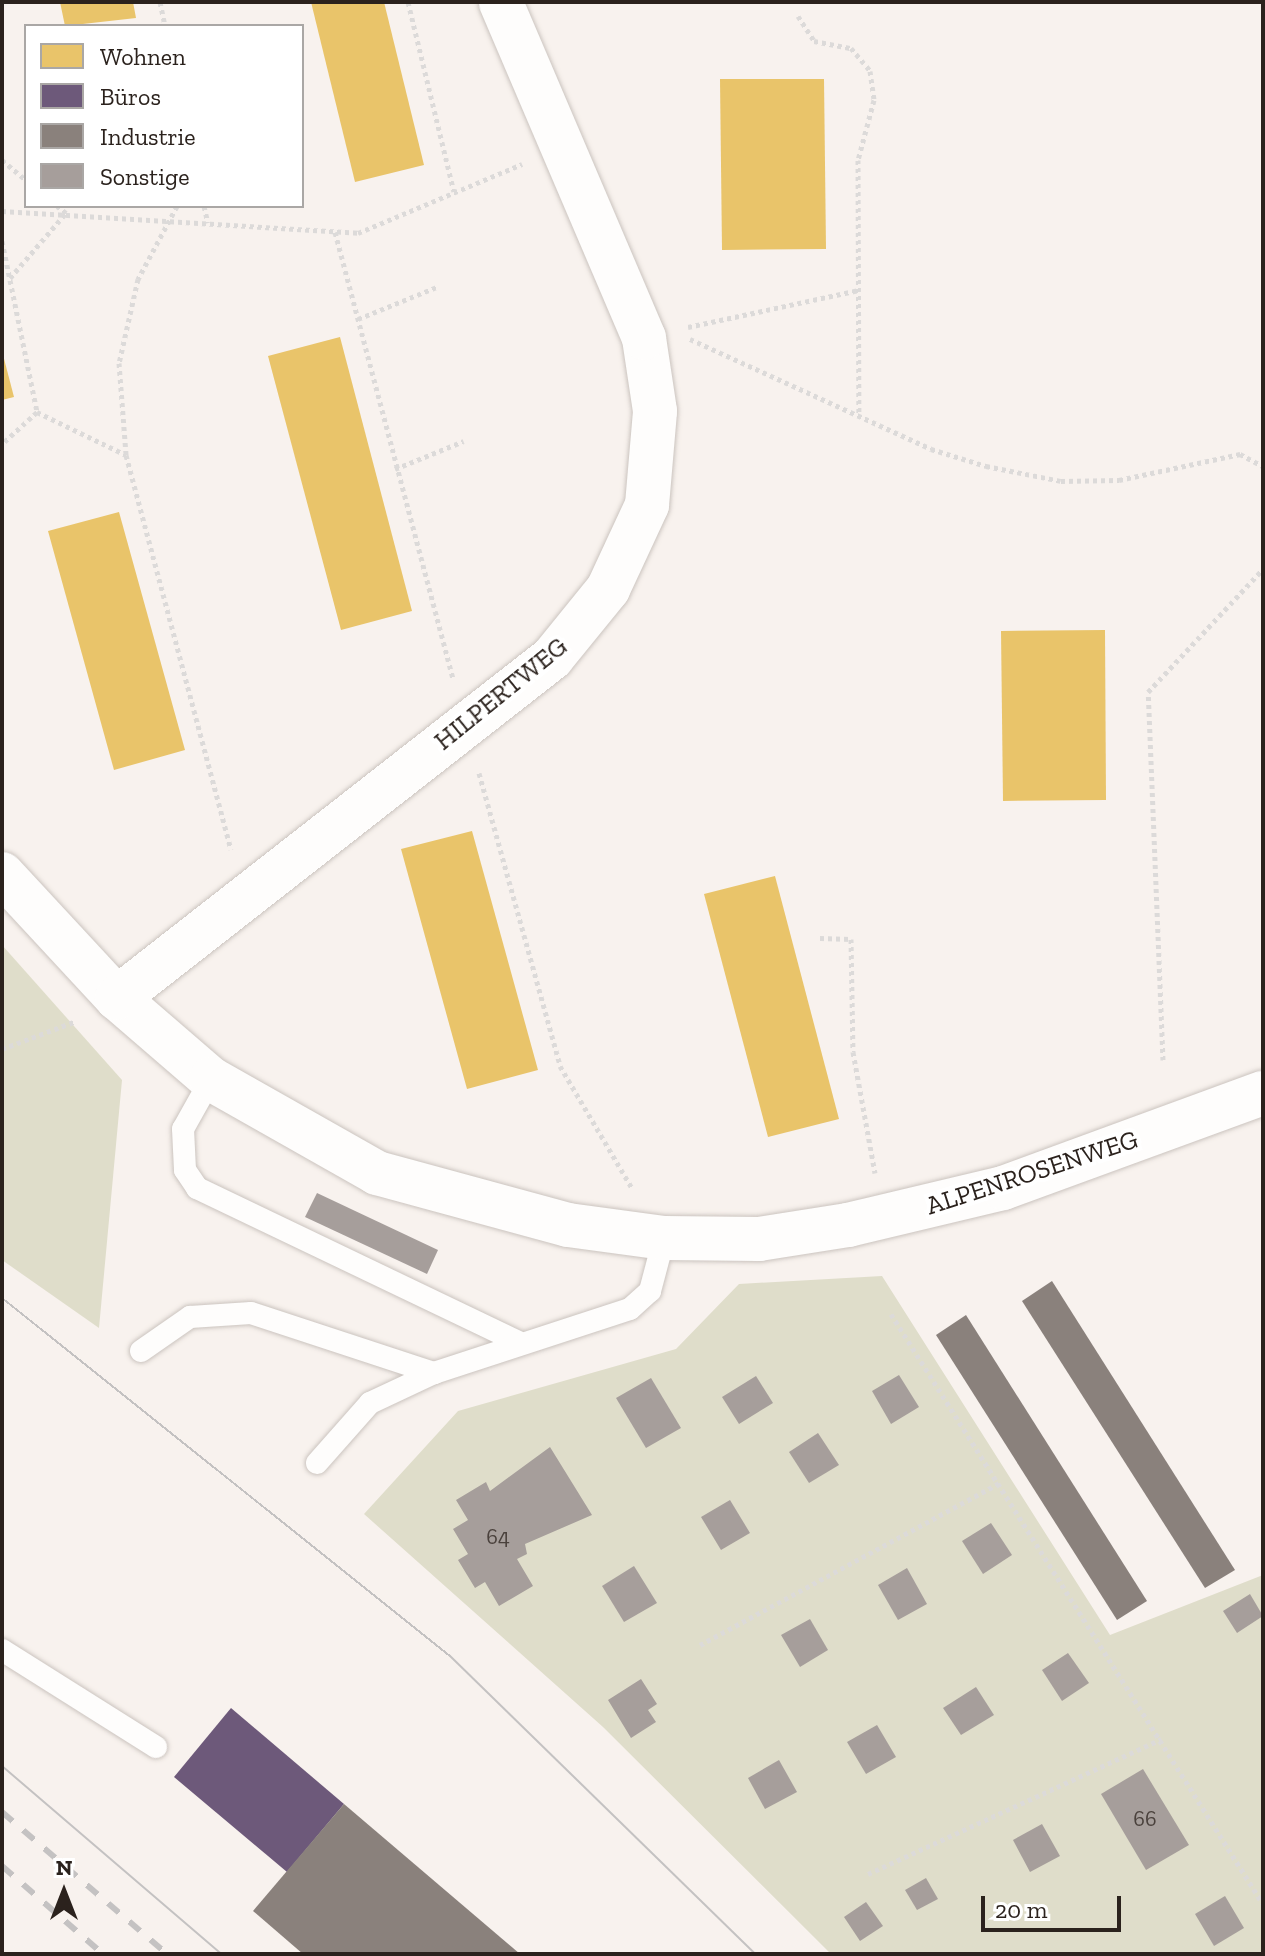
<!DOCTYPE html>
<meta charset="utf-8">
<style>
body{margin:0}
#map{position:relative;width:1265px;height:1956px;overflow:hidden;background:#f8f2ee;font-family:"Zilla Slab",serif}
div>[style]{position:absolute}
[style*='--x']{left:calc(var(--x)*1px);top:calc(var(--y)*1px);width:calc(var(--w)*1px);rotate:calc(var(--a)*1deg)}
.green>*{inset:0;background:#dfddca}
.homes>*{inset:0;background:#e9c46a}
.offices>*{inset:0;background:#6d597a}
.industry>*{inset:0;background:#8a817c}
.building>*{inset:0;background:#a69e9b}
.path>*{height:5px;margin-top:-2.5px;transform-origin:0;background:repeating-linear-gradient(90deg,#dcdad9 0 4px,transparent 0 8px)}
.roads{filter:drop-shadow(0 0 2px #cbc4bf) drop-shadow(0 0 2px #cbc4bf)}
.lane>*{height:22px;margin:-11px;padding:0 11px;transform-origin:11px;border-radius:11px;background:#fefdfc}
.street>*{height:44px;margin:-22px;padding:0 22px;transform-origin:22px;border-radius:22px;background:#fefdfc}
.tram>*{height:2px;margin:-1px;padding:0 1px;transform-origin:1px;border-radius:1px;background:#c4c2c2}
.rail>*{height:6px;margin-top:-3px;transform-origin:0;background:repeating-linear-gradient(90deg,#c4c2c2 0 14px,transparent 0 28px)}
span{translate:-50% -50%;white-space:nowrap;text-align:center;line-height:1.15;-webkit-text-stroke:8px #fff;paint-order:stroke}
.number-label{font-size:22px;color:#4a413c}
.number-label span{-webkit-text-stroke-width:0}
.street-label{font-size:26px;color:#2b221d}
.frame{position:absolute;inset:0;border:4px solid #2b221d;pointer-events:none}
.legend{position:absolute;left:24px;top:24px;width:280px;height:184px;box-sizing:border-box;background:#fff;border:2px solid #aaa7a5;margin:0;padding:10px 14px;list-style:none;font-size:24px;color:#2b221d}
.legend li{display:flex;align-items:center;gap:16px;height:40px}
.legend b{width:40px;border:2px solid #aaa7a5}
.north{position:absolute;left:24px;top:1852px;width:80px;height:80px;-webkit-text-stroke:6px #fff;paint-order:stroke;rotate:0deg;font-size:22px;font-weight:700;line-height:32px;text-align:center;color:#2b221d}
.north::after{content:'';display:block;margin:auto;width:28px;height:36px;background:#2b221d;clip-path:polygon(50% 0,100% 100%,50% 72%,0 100%)}
.scale{position:absolute;left:981px;top:1896px;width:140px;height:36px;box-sizing:border-box;border:4px solid #2b221d;border-top:0;padding-left:10px;font-size:24px;line-height:28px;white-space:nowrap;color:#2b221d;-webkit-text-stroke:6px #fff;paint-order:stroke}
</style>
<div id="map">
<div class="green">
<div style="clip-path:polygon(2px 945px,122px 1080px,99px 1328px,2px 1260px)"></div>
<div style="clip-path:polygon(882px 1276px,1110px 1635px,1263px 1575px,1263px 1954px,831px 1954px,603px 1727px,364px 1514px,458px 1411px,676px 1349px,739px 1284px)"></div>
</div>
<div class="homes">
<div style="clip-path:polygon(60px 2px,133px 2px,136px 18px,65px 26px)"></div>
<div style="clip-path:polygon(311px 2px,384px 2px,424px 165px,355px 182px)"></div>
<div style="clip-path:polygon(720px 79px,824px 79px,826px 249px,722px 250px)"></div>
<div style="clip-path:polygon(340px 337px,412px 611px,341px 630px,268px 356px)"></div>
<div style="clip-path:polygon(2px 351px,14px 397px,2px 400px)"></div>
<div style="clip-path:polygon(119px 512px,185px 750px,114px 770px,48px 531px)"></div>
<div style="clip-path:polygon(1105px 630px,1106px 800px,1003px 801px,1001px 631px)"></div>
<div style="clip-path:polygon(472px 831px,538px 1070px,467px 1089px,401px 849px)"></div>
<div style="clip-path:polygon(775px 876px,839px 1119px,768px 1137px,704px 894px)"></div>
</div>
<div class="offices">
<div style="clip-path:polygon(231px 1708px,344px 1804px,287px 1872px,174px 1777px)"></div>
</div>
<div class="industry">
<div style="clip-path:polygon(1052px 1281px,1235px 1570px,1205px 1588px,1022px 1301px)"></div>
<div style="clip-path:polygon(966px 1315px,1147px 1601px,1117px 1620px,936px 1335px)"></div>
<div style="clip-path:polygon(344px 1804px,520px 1954px,303px 1954px,253px 1911px)"></div>
</div>
<div class="building">
<div style="clip-path:polygon(317px 1193px,438px 1250px,427px 1274px,305px 1217px)"></div>
<div style="clip-path:polygon(899px 1375px,919px 1407px,891px 1424px,872px 1391px)"></div>
<div style="clip-path:polygon(756px 1376px,773px 1403px,739px 1424px,722px 1397px)"></div>
<div style="clip-path:polygon(651px 1378px,681px 1428px,646px 1448px,616px 1398px)"></div>
<div style="clip-path:polygon(818px 1433px,839px 1465px,809px 1483px,789px 1452px)"></div>
<div style="clip-path:polygon(550px 1447px,592px 1515px,525px 1544px,527px 1554px,517px 1559px,533px 1586px,499px 1606px,485px 1582px,475px 1588px,458px 1560px,468px 1554px,453px 1529px,468px 1520px,456px 1500px,486px 1482px,490px 1491px)"></div>
<div style="clip-path:polygon(730px 1500px,750px 1533px,721px 1550px,701px 1517px)"></div>
<div style="clip-path:polygon(991px 1523px,1012px 1555px,983px 1574px,962px 1541px)"></div>
<div style="clip-path:polygon(634px 1566px,657px 1603px,624px 1622px,602px 1586px)"></div>
<div style="clip-path:polygon(907px 1568px,927px 1604px,898px 1620px,878px 1585px)"></div>
<div style="clip-path:polygon(1250px 1594px,1263px 1616px,1237px 1633px,1223px 1611px)"></div>
<div style="clip-path:polygon(810px 1619px,828px 1650px,800px 1667px,781px 1635px)"></div>
<div style="clip-path:polygon(1068px 1653px,1089px 1683px,1062px 1701px,1042px 1670px)"></div>
<div style="clip-path:polygon(641px 1679px,657px 1704px,648px 1710px,656px 1722px,631px 1738px,608px 1700px)"></div>
<div style="clip-path:polygon(976px 1687px,994px 1715px,961px 1735px,943px 1708px)"></div>
<div style="clip-path:polygon(877px 1725px,896px 1757px,866px 1774px,847px 1742px)"></div>
<div style="clip-path:polygon(779px 1760px,797px 1792px,765px 1809px,748px 1778px)"></div>
<div style="clip-path:polygon(1143px 1769px,1189px 1845px,1146px 1870px,1101px 1794px)"></div>
<div style="clip-path:polygon(1042px 1824px,1060px 1856px,1030px 1872px,1013px 1840px)"></div>
<div style="clip-path:polygon(926px 1878px,938px 1899px,917px 1910px,905px 1890px)"></div>
<div style="clip-path:polygon(1225px 1896px,1244px 1928px,1214px 1946px,1195px 1914px)"></div>
<div style="clip-path:polygon(866px 1902px,883px 1926px,860px 1941px,844px 1917px)"></div>
</div>
<div class="path">
<div style="--x:160;--y:2;--w:25;--a:78"></div>
<div style="--x:408;--y:2;--w:195;--a:76.4"></div>
<div style="--x:798;--y:16;--w:30;--a:57"></div>
<div style="--x:814;--y:41;--w:38;--a:11"></div>
<div style="--x:851;--y:48;--w:30;--a:50"></div>
<div style="--x:870;--y:71;--w:29;--a:82"></div>
<div style="--x:874;--y:100;--w:62;--a:104.9"></div>
<div style="--x:858;--y:160;--w:256;--a:89.8"></div>
<div style="--x:2;--y:160;--w:31;--a:40"></div>
<div style="--x:177;--y:206;--w:83;--a:118.1"></div>
<div style="--x:138;--y:279;--w:86;--a:102.7"></div>
<div style="--x:119;--y:363;--w:92;--a:85.6"></div>
<div style="--x:126;--y:455;--w:408;--a:75.1"></div>
<div style="--x:204;--y:206;--w:17;--a:77"></div>
<div style="--x:2;--y:211;--w:357;--a:3.5"></div>
<div style="--x:358;--y:233;--w:178;--a:-22.8"></div>
<div style="--x:335;--y:232;--w:462;--a:75.2"></div>
<div style="--x:2;--y:241;--w:175;--a:78.4"></div>
<div style="--x:37;--y:412;--w:47;--a:137.6"></div>
<div style="--x:10;--y:278;--w:86;--a:-49.3"></div>
<div style="--x:66;--y:213;--w:11;--a:-142"></div>
<div style="--x:358;--y:319;--w:85;--a:-22.1"></div>
<div style="--x:688;--y:327;--w:175;--a:-12.2"></div>
<div style="--x:690;--y:339;--w:265;--a:24.5"></div>
<div style="--x:931;--y:449;--w:58;--a:17.2"></div>
<div style="--x:986;--y:466;--w:76;--a:11.3"></div>
<div style="--x:1061;--y:481;--w:58;--a:-1"></div>
<div style="--x:1119;--y:480;--w:124;--a:-12.1"></div>
<div style="--x:1240;--y:454;--w:26;--a:28"></div>
<div style="--x:37;--y:412;--w:99;--a:25.8"></div>
<div style="--x:395;--y:469;--w:74;--a:-22.1"></div>
<div style="--x:479;--y:773;--w:304;--a:74.5"></div>
<div style="--x:560;--y:1066;--w:142;--a:59.5"></div>
<div style="--x:820;--y:938;--w:31;--a:2"></div>
<div style="--x:851;--y:939;--w:113;--a:89"></div>
<div style="--x:853;--y:1052;--w:123;--a:79.7"></div>
<div style="--x:2;--y:1049;--w:79;--a:-20.7"></div>
<div style="--x:1163;--y:1060;--w:368;--a:-92.3"></div>
<div style="--x:1148;--y:692;--w:168;--a:-46.9"></div>
<div style="--x:891;--y:1314;--w:697;--a:57.77"></div>
<div style="--x:700;--y:1645;--w:341;--a:-28.4"></div>
<div style="--x:868;--y:1874;--w:323;--a:-24.7"></div>
</div>
<div class="roads">
<div class="lane">
<div style="--x:211;--y:1079;--w:57;--a:119.2"></div>
<div style="--x:183;--y:1129;--w:41;--a:87.2"></div>
<div style="--x:185;--y:1170;--w:22;--a:56"></div>
<div style="--x:197;--y:1188;--w:358;--a:25.6"></div>
<div style="--x:141;--y:1351;--w:60;--a:-34.8"></div>
<div style="--x:190;--y:1317;--w:61;--a:-3.8"></div>
<div style="--x:251;--y:1313;--w:193;--a:18.2"></div>
<div style="--x:317;--y:1463;--w:80;--a:-48.5"></div>
<div style="--x:370;--y:1403;--w:71;--a:-25.1"></div>
<div style="--x:434;--y:1373;--w:206;--a:-18.1"></div>
<div style="--x:630;--y:1309;--w:27;--a:-42"></div>
<div style="--x:650;--y:1291;--w:55;--a:-75.2"></div>
<div style="--x:2;--y:1650;--w:182;--a:32.2"></div>
</div>
<div class="street">
<div style="--x:2;--y:874;--w:169;--a:47.2"></div>
<div style="--x:117;--y:998;--w:124;--a:40.8"></div>
<div style="--x:211;--y:1079;--w:191;--a:29.5"></div>
<div style="--x:377;--y:1173;--w:198;--a:15.2"></div>
<div style="--x:568;--y:1225;--w:97;--a:7.7"></div>
<div style="--x:664;--y:1238;--w:95;--a:0.6"></div>
<div style="--x:759;--y:1239;--w:90;--a:-8.9"></div>
<div style="--x:848;--y:1225;--w:159;--a:-13.4"></div>
<div style="--x:1003;--y:1188;--w:277;--a:-20.1"></div>
<div style="--x:117;--y:998;--w:552;--a:-38.01"></div>
<div style="--x:552;--y:658;--w:89;--a:-50.9"></div>
<div style="--x:608;--y:589;--w:93;--a:-65.1"></div>
<div style="--x:647;--y:505;--w:94;--a:-85.1"></div>
<div style="--x:655;--y:411;--w:74;--a:-98.6"></div>
<div style="--x:644;--y:338;--w:365;--a:-113.1"></div>
</div>
</div>
<div class="tram">
<div style="--x:2;--y:1298;--w:573;--a:38.63"></div>
<div style="--x:450;--y:1656;--w:426;--a:44.3"></div>
<div style="--x:2;--y:1766;--w:289;--a:40.6"></div>
</div>
<div class="rail">
<div style="--x:2;--y:1812;--w:218;--a:40.7"></div>
<div style="--x:2;--y:1866;--w:134;--a:41.1"></div>
</div>
<div class="number-label">
<span style="left:498px;top:1537px">64</span>
<span style="left:1145px;top:1819px">66</span>
</div>
<div class="street-label">
<span style="left:501px;top:694px;rotate:-39deg">HILPERTWEG</span>
<span style="left:1032px;top:1173px;rotate:-18deg">ALPENROSENWEG</span>
</div>
<div class="frame"></div>
<ul class="legend">
<li><b style="height:22px;background:#e9c46a"></b>Wohnen</li>
<li><b style="height:22px;background:#6d597a"></b>Büros</li>
<li><b style="height:22px;background:#8a817c"></b>Industrie</li>
<li><b style="height:22px;background:#a69e9b"></b>Sonstige</li>
</ul>
<div class="north">N</div>
<div class="scale">20 m</div>
</div>
